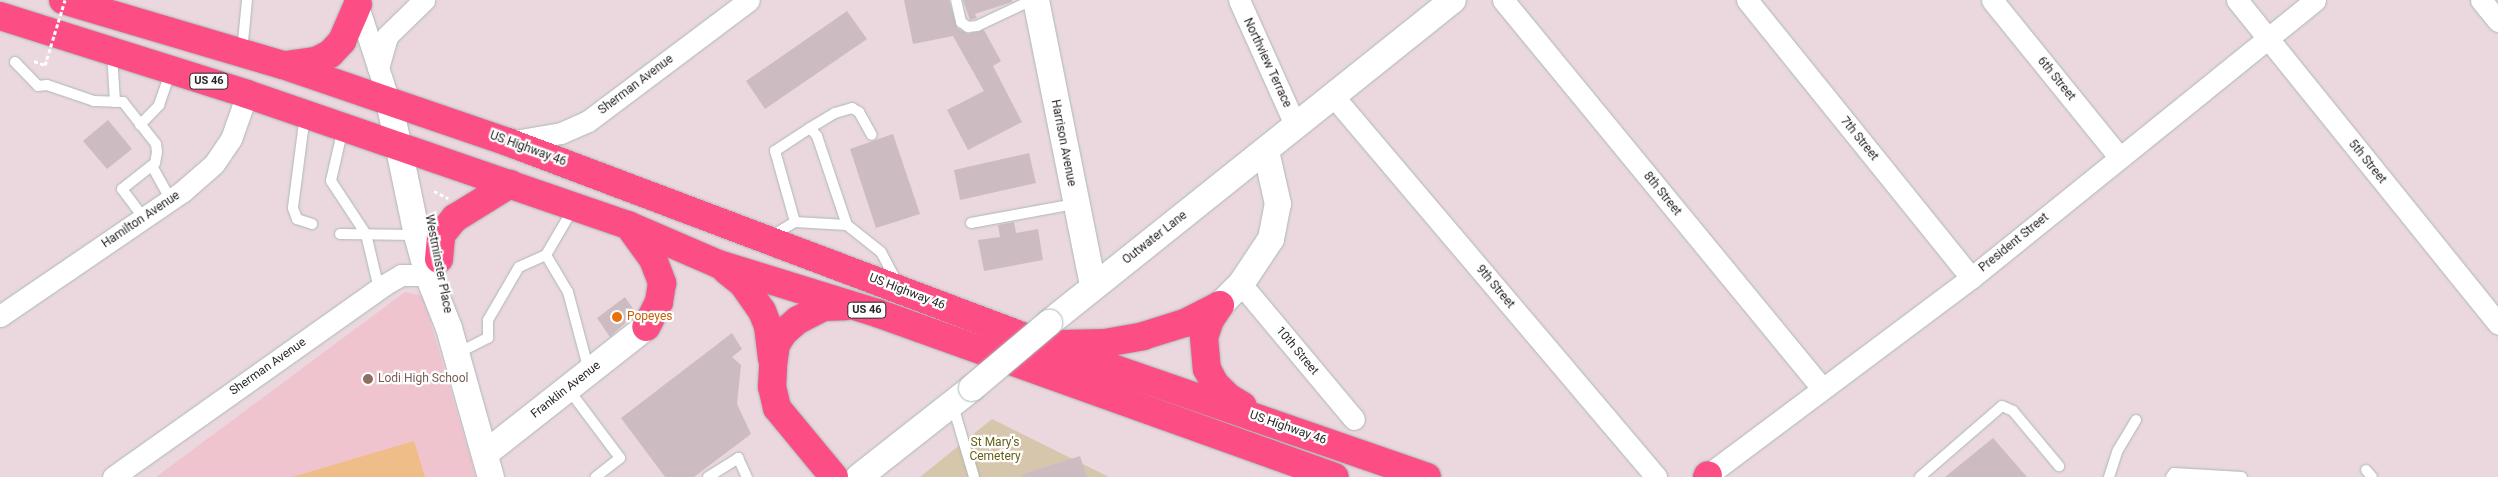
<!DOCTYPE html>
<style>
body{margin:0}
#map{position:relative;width:2498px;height:477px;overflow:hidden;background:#ebd7de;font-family:Roboto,sans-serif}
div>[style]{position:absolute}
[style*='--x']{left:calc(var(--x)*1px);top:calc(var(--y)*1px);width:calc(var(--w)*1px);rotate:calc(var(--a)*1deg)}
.education>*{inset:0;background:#efc4ce}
.cemetery>*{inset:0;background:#d6c6ac}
.pitch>*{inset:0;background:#efbe88}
.building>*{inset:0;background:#ccbcc1}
.path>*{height:3px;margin-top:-1.5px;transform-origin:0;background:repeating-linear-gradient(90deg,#fff 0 4px,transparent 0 6.5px)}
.roads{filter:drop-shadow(0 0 1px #a8b9b7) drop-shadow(0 0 1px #a8b9b7)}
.service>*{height:10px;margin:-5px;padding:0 5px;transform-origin:5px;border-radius:5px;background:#fff}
.minor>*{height:21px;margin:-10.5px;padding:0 10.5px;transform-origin:10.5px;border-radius:10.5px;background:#fff}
.tertiary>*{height:26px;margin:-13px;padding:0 13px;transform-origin:13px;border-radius:13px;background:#fff}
.trunk>*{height:28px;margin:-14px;padding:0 14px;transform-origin:14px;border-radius:14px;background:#fc4d84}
.path-bridge>*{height:3px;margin-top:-1.5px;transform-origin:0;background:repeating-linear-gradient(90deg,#fff 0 4px,transparent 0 6.5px)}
.bridges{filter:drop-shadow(0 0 1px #a8b9b7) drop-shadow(0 0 1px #a8b9b7)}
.tertiary-bridge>*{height:26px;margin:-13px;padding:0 13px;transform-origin:13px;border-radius:13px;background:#fff}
.dots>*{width:14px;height:14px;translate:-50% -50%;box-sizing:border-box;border:2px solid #fff;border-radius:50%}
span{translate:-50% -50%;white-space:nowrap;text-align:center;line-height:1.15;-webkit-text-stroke:4.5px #fff;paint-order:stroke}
.shield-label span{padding:1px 4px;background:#fff;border:1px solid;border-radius:4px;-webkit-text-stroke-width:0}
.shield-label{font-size:11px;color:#272727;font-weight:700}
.street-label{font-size:12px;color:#272727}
.food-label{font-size:12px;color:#c56008}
.left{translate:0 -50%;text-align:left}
.education-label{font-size:12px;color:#785e54}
.park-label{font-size:12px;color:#675e14}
</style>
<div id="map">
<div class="education">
<div style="clip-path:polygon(405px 292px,423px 296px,476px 477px,156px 477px)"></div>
</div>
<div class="cemetery">
<div style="clip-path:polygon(992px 419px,1109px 477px,920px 477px)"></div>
</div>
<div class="pitch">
<div style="clip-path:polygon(414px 441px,425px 477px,292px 477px)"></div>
</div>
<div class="building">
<div style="clip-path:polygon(904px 0,949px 0,957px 28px,968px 34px,984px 30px,1001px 61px,993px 66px,1022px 122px,968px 150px,947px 110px,984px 91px,953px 36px,913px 44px)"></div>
<div style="clip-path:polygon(963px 0,1012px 0,1012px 2px,975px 14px,977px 18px,970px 20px)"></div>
<div style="clip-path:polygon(847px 11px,867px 39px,765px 109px,746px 81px)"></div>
<div style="clip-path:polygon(108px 120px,132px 149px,107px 169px,83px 141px)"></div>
<div style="clip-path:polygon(893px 134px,920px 214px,876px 228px,850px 149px)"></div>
<div style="clip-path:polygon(1029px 153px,1036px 183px,960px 200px,954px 170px)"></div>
<div style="clip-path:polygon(1014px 222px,1016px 233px,1038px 229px,1043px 260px,984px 271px,978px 240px,1000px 237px,998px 225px)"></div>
<div style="clip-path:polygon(625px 297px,636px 313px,610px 337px,597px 318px)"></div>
<div style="clip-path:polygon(732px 333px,742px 349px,732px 357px,741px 365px,737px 404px,751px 434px,694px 477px,665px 477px,621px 418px)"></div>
<div style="clip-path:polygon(1993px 438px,2027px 477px,1945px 477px)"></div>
<div style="clip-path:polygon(1080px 456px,1087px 477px,1023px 477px,1023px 474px)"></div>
</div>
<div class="path">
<div style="--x:34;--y:61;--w:12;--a:20"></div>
<div style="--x:434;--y:191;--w:16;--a:27"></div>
</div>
<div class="roads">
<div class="service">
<div style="--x:956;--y:0;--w:23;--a:77"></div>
<div style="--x:961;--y:22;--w:9;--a:36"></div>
<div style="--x:968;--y:27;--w:9;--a:-6"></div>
<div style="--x:977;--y:26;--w:61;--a:-25.3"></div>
<div style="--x:242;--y:52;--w:52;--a:-84.5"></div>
<div style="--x:112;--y:53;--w:49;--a:86.5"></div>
<div style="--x:15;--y:62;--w:33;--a:46"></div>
<div style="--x:38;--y:86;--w:9;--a:-6"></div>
<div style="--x:47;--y:85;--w:50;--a:18.8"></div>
<div style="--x:94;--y:101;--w:29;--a:2"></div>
<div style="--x:123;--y:102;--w:53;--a:51.8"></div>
<div style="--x:156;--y:144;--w:8;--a:83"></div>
<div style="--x:157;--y:152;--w:11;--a:100"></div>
<div style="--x:155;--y:163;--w:42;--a:141.8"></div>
<div style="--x:122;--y:189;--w:36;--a:53"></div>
<div style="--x:305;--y:115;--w:94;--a:97.4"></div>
<div style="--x:293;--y:208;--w:12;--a:70"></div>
<div style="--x:297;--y:219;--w:16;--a:18"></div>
<div style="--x:140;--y:125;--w:28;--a:-46"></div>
<div style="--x:159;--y:105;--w:37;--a:-71"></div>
<div style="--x:343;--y:128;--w:54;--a:102.8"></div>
<div style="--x:331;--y:181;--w:64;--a:56.6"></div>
<div style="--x:366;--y:234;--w:57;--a:76.7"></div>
<div style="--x:810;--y:128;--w:29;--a:-31"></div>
<div style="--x:835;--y:113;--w:18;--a:-16"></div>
<div style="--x:852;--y:108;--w:8;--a:30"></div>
<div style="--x:859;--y:112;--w:26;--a:61"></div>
<div style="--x:152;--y:166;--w:38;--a:61"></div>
<div style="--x:795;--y:222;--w:52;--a:3.3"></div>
<div style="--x:971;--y:223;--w:106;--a:-10.4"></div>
<div style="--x:340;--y:234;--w:76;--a:0.8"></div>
<div style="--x:770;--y:237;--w:29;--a:-31"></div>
<div style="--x:795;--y:222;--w:74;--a:-105.7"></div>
<div style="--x:775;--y:151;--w:42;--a:-33.3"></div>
<div style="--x:810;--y:128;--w:11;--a:49"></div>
<div style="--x:817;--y:136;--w:94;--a:71.4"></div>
<div style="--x:847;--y:225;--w:43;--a:38.5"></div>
<div style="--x:881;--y:252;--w:36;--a:62"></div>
<div style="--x:546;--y:255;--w:43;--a:59.3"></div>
<div style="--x:568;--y:292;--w:82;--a:75.1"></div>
<div style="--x:458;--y:353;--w:34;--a:-27"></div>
<div style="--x:488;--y:338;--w:18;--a:-90"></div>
<div style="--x:488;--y:320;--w:61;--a:-59.7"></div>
<div style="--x:519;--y:267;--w:30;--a:-24"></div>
<div style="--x:546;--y:255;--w:56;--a:-59.7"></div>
<div style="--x:569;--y:390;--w:85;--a:53.1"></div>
<div style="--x:620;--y:458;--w:31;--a:142"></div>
<div style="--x:953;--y:406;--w:74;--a:73.5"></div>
<div style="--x:2366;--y:470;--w:9;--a:49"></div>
<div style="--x:708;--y:477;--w:36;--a:-32"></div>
<div style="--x:738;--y:458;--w:21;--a:65"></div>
<div style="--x:1920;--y:477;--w:108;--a:-40.9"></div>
<div style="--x:2002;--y:406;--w:12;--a:24"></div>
<div style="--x:2013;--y:411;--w:72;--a:50.1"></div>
<div style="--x:2109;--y:477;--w:28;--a:-72"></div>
<div style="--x:2118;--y:450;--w:35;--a:-59"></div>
<div style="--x:2171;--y:477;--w:5;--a:-53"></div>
<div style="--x:2174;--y:473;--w:68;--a:3.4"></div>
</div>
<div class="minor">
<div style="--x:356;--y:0;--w:106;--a:71.9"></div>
<div style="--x:1239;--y:0;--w:139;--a:65.8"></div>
<div style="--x:1503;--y:0;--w:501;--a:50.59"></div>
<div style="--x:1747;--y:0;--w:357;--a:51.1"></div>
<div style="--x:1992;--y:0;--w:202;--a:51"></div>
<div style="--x:2237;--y:0;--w:416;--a:51.1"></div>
<div style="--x:2481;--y:0;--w:27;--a:51"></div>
<div style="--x:378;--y:68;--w:33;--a:-74"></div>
<div style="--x:387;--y:36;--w:52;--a:-44.2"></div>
<div style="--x:1334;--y:97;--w:498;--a:49.7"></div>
<div style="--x:508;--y:142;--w:54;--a:-9.6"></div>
<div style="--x:561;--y:133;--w:30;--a:-24"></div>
<div style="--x:588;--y:121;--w:201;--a:-36.9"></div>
<div style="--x:1241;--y:284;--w:176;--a:50.1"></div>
<div style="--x:0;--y:316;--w:222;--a:-34.3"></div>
<div style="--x:183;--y:191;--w:41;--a:-41.1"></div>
<div style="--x:214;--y:164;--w:30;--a:-56"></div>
<div style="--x:231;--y:139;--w:48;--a:-70.4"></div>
<div style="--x:113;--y:477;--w:332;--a:-35.3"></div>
<div style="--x:384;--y:285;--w:20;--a:-30"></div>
<div style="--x:401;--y:275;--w:27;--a:0"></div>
<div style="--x:1705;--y:477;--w:332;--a:-36.8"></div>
<div style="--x:1971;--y:278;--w:442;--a:-38.9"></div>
</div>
<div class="tertiary">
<div style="--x:1036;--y:0;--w:291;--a:78.7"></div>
<div style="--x:389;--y:101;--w:137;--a:78.2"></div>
<div style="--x:417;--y:235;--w:41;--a:74.6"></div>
<div style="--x:428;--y:275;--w:57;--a:68.4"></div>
<div style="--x:449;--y:328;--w:155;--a:74.3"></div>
<div style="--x:1220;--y:305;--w:30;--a:-45"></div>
<div style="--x:1241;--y:284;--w:54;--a:-56.3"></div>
<div style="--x:1271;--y:239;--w:36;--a:-79"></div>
<div style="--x:1278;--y:204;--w:54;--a:-102.8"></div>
<div style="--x:1049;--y:323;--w:517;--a:-38.64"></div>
<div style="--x:486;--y:453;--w:204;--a:-38.2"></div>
<div style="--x:859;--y:477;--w:144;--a:-38.2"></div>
</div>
<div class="trunk">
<div style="--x:63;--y:0;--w:229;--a:16.5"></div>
<div style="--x:283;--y:65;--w:238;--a:18.9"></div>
<div style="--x:508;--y:142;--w:575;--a:20.67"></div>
<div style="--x:1046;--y:345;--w:403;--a:19.1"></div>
<div style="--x:0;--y:16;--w:259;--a:17.5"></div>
<div style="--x:247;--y:94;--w:403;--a:19"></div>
<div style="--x:628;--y:225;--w:98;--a:23.4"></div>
<div style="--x:718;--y:264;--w:166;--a:17.1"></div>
<div style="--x:877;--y:313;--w:486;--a:19.7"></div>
<div style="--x:286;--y:65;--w:30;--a:-8"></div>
<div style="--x:316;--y:61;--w:16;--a:-27"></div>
<div style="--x:330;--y:54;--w:18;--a:-47"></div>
<div style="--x:342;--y:41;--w:40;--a:-66.6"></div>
<div style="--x:629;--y:226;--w:41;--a:54"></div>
<div style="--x:653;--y:259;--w:26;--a:69"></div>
<div style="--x:662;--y:283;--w:19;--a:99"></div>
<div style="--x:659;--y:302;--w:28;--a:117"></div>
<div style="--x:439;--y:259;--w:24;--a:-85"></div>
<div style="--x:441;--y:235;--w:22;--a:-51"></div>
<div style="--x:455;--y:218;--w:65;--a:-31.7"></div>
<div style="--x:726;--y:270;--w:22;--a:39"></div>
<div style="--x:743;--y:284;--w:33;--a:55"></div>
<div style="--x:762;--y:311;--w:16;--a:68"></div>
<div style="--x:768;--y:326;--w:33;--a:83"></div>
<div style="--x:1220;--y:305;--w:18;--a:124"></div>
<div style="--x:1210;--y:320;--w:18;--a:109"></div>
<div style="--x:1204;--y:337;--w:32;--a:85"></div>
<div style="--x:1207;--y:369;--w:17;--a:62"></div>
<div style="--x:1215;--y:384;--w:18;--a:45"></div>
<div style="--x:1228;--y:397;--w:17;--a:31"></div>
<div style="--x:1064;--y:344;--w:41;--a:-1.4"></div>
<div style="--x:1105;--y:343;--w:39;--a:-10"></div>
<div style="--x:1143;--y:336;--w:44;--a:-17.2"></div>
<div style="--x:1185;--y:323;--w:39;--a:-27"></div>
<div style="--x:834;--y:477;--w:89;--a:-129.6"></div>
<div style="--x:777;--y:408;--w:22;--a:-103"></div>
<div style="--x:772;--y:387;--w:22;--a:-87"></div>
<div style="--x:773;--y:365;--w:21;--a:-82"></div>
<div style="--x:776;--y:344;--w:14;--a:-56"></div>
<div style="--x:784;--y:332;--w:18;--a:-41"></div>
<div style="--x:798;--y:320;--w:28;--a:-27"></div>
<div style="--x:823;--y:307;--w:23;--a:-2"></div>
<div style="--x:1707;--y:477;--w:2;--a:-63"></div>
</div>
</div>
<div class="path-bridge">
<div style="--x:45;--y:65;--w:68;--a:-72.9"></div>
</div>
<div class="bridges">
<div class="tertiary-bridge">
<div style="--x:972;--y:388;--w:101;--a:-40.2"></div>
</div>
</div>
<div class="dots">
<div style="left:617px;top:317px;background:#e8710a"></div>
<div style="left:368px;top:379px;background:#8d6e63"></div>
</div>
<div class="shield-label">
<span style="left:209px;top:81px">US 46</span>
<span style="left:867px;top:310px">US 46</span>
</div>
<div class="street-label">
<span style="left:1267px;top:63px;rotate:65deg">Northview Terrace</span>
<span style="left:2056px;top:79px;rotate:51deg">6th Street</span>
<span style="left:636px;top:85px;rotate:-37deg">Sherman Avenue</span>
<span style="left:1859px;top:139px;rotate:51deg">7th Street</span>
<span style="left:1063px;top:143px;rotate:79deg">Harrison Avenue</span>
<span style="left:528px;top:149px;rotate:20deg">US Highway 46</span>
<span style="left:2367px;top:162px;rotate:51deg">5th Street</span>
<span style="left:1662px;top:194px;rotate:51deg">8th Street</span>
<span style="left:141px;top:220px;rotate:-34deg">Hamilton Avenue</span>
<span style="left:1155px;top:238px;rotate:-38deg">Outwater Lane</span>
<span style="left:2014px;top:243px;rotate:-39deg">President Street</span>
<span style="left:438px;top:264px;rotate:79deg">Westminster Place</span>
<span style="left:1495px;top:287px;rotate:50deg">9th Street</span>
<span style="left:907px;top:292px;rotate:21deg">US Highway 46</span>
<span style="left:1297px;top:351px;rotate:50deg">10th Street</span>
<span style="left:268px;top:367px;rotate:-35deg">Sherman Avenue</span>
<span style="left:566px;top:390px;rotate:-38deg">Franklin Avenue</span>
<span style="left:1288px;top:428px;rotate:19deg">US Highway 46</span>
</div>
<div class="food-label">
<span class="left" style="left:627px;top:317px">Popeyes</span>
</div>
<div class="education-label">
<span class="left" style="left:378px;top:379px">Lodi High School</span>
</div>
<div class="park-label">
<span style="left:995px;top:450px">St Mary's<br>Cemetery</span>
</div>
</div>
